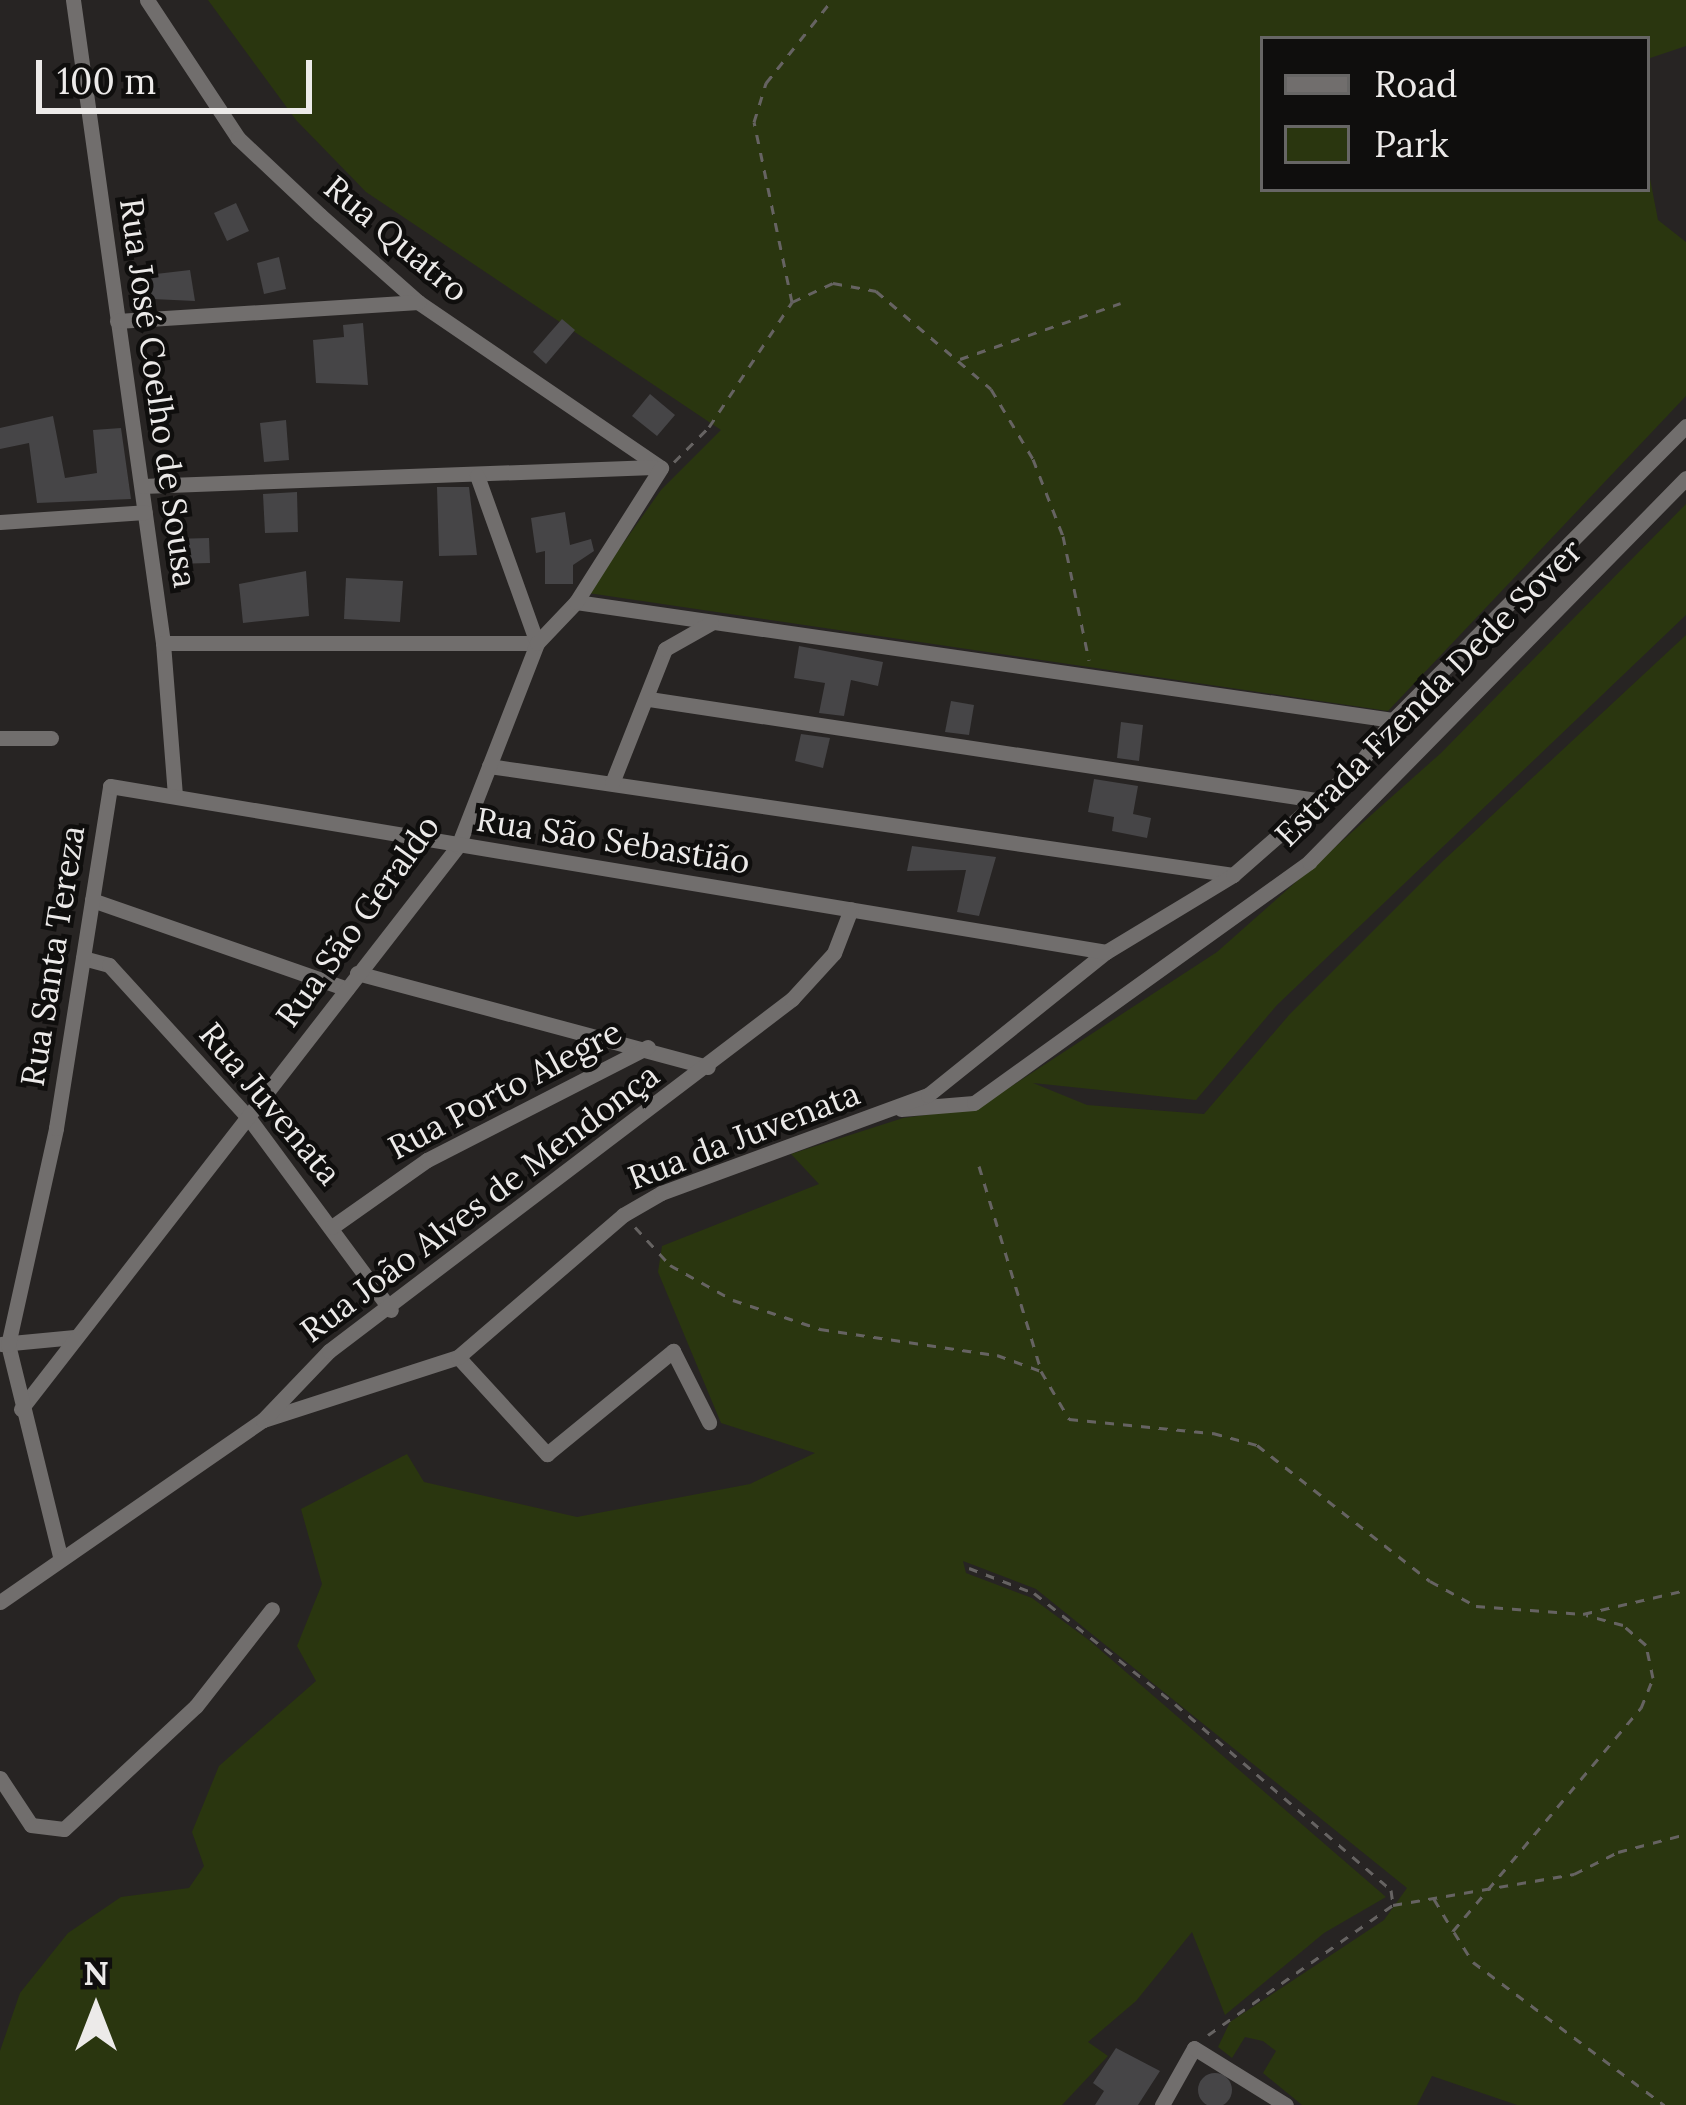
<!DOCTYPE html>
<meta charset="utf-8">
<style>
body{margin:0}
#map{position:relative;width:1686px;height:2105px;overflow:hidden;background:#272423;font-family:Lora,serif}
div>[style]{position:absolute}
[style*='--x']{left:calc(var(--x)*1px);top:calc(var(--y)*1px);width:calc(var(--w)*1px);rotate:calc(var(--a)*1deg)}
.green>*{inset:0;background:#2a360f}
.building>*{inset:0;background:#464547}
.round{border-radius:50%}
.path>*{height:3px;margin-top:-1.5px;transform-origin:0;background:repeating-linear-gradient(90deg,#666362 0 9px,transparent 0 18px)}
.street>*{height:15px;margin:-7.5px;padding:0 7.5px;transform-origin:7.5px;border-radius:7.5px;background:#716e6d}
span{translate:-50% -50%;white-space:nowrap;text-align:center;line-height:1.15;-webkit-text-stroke:9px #0f0e0d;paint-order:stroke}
.street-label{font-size:33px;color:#eceae9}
.legend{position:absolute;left:1260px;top:36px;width:390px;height:156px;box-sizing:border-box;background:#0f0e0d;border:3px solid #676665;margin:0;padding:15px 21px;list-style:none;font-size:36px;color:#eceae9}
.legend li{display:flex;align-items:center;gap:24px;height:60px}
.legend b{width:60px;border:3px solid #676665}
.north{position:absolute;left:36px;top:1949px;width:120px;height:120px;-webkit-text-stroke:9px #0f0e0d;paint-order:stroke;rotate:0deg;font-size:33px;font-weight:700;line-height:48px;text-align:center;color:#eceae9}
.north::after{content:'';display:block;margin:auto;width:42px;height:54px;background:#eceae9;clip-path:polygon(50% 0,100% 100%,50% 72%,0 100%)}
.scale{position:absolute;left:36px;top:60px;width:276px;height:54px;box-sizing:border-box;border:6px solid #eceae9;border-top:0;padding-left:15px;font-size:36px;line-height:42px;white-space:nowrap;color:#eceae9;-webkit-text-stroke:9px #0f0e0d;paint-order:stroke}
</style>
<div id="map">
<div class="green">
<div style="clip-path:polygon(208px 0,1686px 0,1686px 46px,1647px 59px,1647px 39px,1263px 39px,1263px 189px,1647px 189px,1647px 163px,1658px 220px,1686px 242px,1686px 396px,1388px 711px,588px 593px,661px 490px,721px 430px,366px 192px,296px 120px)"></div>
<div style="clip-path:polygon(1686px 504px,1686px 615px,1277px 1005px,1196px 1100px,1033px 1083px,1087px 1105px,1204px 1114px,1289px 1015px,1444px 860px,1686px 635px,1686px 2105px,1517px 2105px,1432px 2076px,1417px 2105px,1302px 2105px,1263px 2073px,1276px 2051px,1263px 2041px,1245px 2037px,1232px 2058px,1218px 2047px,1230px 2022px,1384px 1920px,1407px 1888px,1036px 1589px,963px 1561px,966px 1573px,1032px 1598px,1090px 1641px,1386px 1897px,1324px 1933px,1225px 2015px,1192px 1932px,1136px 2001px,1088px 2042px,1108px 2056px,1062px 2105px,0 2105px,0 2051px,20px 1993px,68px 1933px,121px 1897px,189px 1888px,204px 1866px,192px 1832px,219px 1766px,316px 1681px,297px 1646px,322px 1584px,301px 1509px,407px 1454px,424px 1482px,577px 1517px,750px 1484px,815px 1453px,721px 1423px,658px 1272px,662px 1246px,819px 1184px,791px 1154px,903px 1118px,978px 1108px,1217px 952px,1441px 753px)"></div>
</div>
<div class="building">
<div style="clip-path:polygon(236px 203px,249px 231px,227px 241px,214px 213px)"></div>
<div style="clip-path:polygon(279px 257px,286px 289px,264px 294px,257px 263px)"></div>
<div style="clip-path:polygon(190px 270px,195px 301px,131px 298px,130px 277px)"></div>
<div style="clip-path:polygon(562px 319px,575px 330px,546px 364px,533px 352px)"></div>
<div style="clip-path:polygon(363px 323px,368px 385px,316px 383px,313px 340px,344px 337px,343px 325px)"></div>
<div style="clip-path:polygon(650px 394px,675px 415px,657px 436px,632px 416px)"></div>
<div style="clip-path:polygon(53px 416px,65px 478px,97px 473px,93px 430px,121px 428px,131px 499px,37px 503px,29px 443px,0 449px,0 428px)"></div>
<div style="clip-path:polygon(286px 420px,289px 460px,264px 462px,260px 423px)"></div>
<div style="clip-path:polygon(437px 487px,469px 487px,477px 555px,439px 556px)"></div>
<div style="clip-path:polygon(297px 492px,298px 532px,265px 533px,263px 494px)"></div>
<div style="clip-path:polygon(565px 512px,570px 545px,591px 539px,594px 551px,573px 565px,573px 584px,545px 584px,545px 551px,536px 553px,531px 518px)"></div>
<div style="clip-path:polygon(209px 538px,210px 563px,174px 564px,173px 539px)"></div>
<div style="clip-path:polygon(306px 571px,309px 616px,243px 623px,239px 584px)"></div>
<div style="clip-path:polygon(346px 578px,403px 581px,400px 622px,344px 619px)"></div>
<div style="clip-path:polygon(799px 646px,883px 662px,878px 686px,851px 680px,844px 716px,819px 713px,825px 683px,794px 678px)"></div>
<div style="clip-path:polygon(951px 701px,974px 705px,969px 735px,945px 732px)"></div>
<div style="clip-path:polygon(1121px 722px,1143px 725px,1139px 761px,1117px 758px)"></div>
<div style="clip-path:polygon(801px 734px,830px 738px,823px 768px,795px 761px)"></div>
<div style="clip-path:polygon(1094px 779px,1138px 786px,1133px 814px,1151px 818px,1147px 838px,1112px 831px,1114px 817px,1088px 812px)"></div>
<div style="clip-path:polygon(912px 846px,996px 857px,979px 916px,957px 912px,966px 870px,907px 871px)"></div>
<div style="clip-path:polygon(1116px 2048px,1160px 2071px,1138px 2105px,1095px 2105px,1104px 2091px,1093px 2083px)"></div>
<div class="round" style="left:1198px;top:2073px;width:34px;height:34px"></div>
</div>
<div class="path">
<div style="--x:792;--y:302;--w:45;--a:-24.9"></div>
<div style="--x:833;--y:283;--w:44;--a:10.5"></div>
<div style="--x:876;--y:291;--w:151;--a:40.4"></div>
<div style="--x:991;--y:389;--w:82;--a:59"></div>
<div style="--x:1033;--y:459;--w:83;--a:68.7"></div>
<div style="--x:1063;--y:536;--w:127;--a:78.2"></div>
<div style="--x:960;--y:359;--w:170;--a:-19.2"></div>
<div style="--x:674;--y:462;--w:49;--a:-45"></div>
<div style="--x:709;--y:427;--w:150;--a:-56.4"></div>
<div style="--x:792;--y:302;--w:184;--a:-101.9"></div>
<div style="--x:754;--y:122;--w:41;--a:-72.9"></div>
<div style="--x:766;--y:83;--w:106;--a:-51.5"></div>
<div style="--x:979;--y:1166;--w:213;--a:73.1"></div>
<div style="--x:635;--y:1227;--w:52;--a:47.4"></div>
<div style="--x:670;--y:1265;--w:72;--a:29.1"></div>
<div style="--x:733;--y:1300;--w:92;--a:18.4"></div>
<div style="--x:820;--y:1329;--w:179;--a:8.4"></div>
<div style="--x:997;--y:1355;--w:47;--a:20"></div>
<div style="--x:1041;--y:1371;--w:56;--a:59.7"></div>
<div style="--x:1069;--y:1419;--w:145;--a:5.6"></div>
<div style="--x:1213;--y:1433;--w:46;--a:15.3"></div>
<div style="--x:1257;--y:1445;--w:220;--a:38.2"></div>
<div style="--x:1430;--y:1581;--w:52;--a:28.5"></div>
<div style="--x:1476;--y:1606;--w:107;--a:4.3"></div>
<div style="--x:1583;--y:1614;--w:106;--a:-13.1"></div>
<div style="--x:969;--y:1568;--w:70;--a:21"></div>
<div style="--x:1034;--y:1593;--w:179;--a:38.2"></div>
<div style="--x:1175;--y:1704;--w:285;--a:40.7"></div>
<div style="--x:1391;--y:1890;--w:15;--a:82"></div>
<div style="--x:1434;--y:1899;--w:37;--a:59"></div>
<div style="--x:1453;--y:1931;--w:292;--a:-49.9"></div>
<div style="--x:1641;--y:1708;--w:32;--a:-68"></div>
<div style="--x:1653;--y:1678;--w:34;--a:-102"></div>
<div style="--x:1646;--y:1645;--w:30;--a:-139"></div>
<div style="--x:1623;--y:1625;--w:38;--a:-165"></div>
<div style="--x:1454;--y:1932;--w:36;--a:58"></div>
<div style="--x:1473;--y:1962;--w:239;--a:36.8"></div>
<div style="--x:1208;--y:2035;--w:226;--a:-35.1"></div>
<div style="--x:1393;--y:1905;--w:184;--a:-9.7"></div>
<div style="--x:1574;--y:1874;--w:49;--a:-26.6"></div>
<div style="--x:1618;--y:1852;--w:70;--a:-14.8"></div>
</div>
<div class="street">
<div style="--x:73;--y:0;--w:649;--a:82.03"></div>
<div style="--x:163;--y:643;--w:152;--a:85.5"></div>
<div style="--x:147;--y:0;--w:165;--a:56.6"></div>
<div style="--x:238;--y:138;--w:112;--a:43.2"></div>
<div style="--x:320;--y:215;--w:131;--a:41.6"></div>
<div style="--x:418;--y:302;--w:294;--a:34.3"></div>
<div style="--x:117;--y:321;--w:302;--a:-3.6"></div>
<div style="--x:142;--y:486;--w:512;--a:-2.13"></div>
<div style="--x:0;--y:522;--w:145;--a:-3.9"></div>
<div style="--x:576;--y:602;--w:825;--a:8.22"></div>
<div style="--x:163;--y:643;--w:374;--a:0"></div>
<div style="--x:537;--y:643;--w:178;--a:-109.7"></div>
<div style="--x:649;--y:699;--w:676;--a:8.6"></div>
<div style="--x:0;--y:738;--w:51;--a:0"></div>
<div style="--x:489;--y:766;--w:752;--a:8.33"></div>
<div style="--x:612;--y:783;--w:144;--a:-68.4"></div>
<div style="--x:665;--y:649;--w:53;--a:-29.5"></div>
<div style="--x:92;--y:900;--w:270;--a:19.2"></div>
<div style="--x:83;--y:958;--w:27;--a:15"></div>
<div style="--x:109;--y:965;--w:206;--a:47.6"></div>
<div style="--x:248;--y:1117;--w:240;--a:53.5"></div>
<div style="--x:357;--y:973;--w:363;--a:15"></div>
<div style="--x:901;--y:1109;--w:73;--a:-4.7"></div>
<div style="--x:974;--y:1103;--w:413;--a:-35.7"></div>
<div style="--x:1309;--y:862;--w:538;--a:-45.53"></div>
<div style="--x:332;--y:1227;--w:116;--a:-35.2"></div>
<div style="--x:427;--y:1160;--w:248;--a:-27.1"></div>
<div style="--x:1;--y:1344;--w:74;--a:-5.4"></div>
<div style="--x:458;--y:1357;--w:132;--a:47.5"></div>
<div style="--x:547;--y:1454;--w:163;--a:-39.3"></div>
<div style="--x:673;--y:1351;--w:80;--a:63.1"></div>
<div style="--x:21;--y:1409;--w:713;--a:-52.18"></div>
<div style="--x:458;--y:846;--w:218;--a:-68.7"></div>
<div style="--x:537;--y:643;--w:57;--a:-46.4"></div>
<div style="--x:576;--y:602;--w:159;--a:-57.6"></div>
<div style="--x:263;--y:1420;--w:205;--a:-17.9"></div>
<div style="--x:458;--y:1357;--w:218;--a:-40.7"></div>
<div style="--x:623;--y:1215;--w:44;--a:-30.1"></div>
<div style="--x:661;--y:1193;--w:284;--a:-20.2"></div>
<div style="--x:928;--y:1095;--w:228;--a:-38.8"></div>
<div style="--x:1106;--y:952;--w:149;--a:-31.2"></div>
<div style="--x:1233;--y:875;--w:164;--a:-41.1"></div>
<div style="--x:1357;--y:767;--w:59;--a:-52.5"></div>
<div style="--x:1393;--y:720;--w:415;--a:-45.1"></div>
<div style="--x:60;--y:1556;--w:217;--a:-103.8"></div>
<div style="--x:8;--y:1345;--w:222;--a:-77.5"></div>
<div style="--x:56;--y:1128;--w:346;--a:-81"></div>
<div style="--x:110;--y:786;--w:1010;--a:9.46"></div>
<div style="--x:0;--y:1602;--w:320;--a:-34.7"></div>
<div style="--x:263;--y:1420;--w:95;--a:-46.3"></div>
<div style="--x:329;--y:1351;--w:582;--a:-37.24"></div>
<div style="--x:792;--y:999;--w:62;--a:-47.6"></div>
<div style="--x:834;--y:953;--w:47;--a:-68.9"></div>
<div style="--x:0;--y:1778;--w:56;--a:56.6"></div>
<div style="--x:31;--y:1825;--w:33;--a:7"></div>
<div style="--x:64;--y:1829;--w:180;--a:-43"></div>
<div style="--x:196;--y:1706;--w:123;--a:-51.9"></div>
<div style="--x:1162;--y:2105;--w:65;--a:-60.7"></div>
<div style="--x:1194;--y:2048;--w:108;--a:31.8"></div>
</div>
<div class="street-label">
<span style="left:396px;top:239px;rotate:40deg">Rua Quatro</span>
<span style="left:158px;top:393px;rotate:82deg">Rua José Coelho de Sousa</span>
<span style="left:1429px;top:693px;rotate:-45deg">Estrada Fzenda Dede Sover</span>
<span style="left:613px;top:841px;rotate:9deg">Rua São Sebastião</span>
<span style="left:358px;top:921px;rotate:-54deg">Rua São Geraldo</span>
<span style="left:53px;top:956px;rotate:-81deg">Rua Santa Tereza</span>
<span style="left:505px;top:1090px;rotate:-28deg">Rua Porto Alegre</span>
<span style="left:270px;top:1104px;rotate:50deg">Rua Juvenata</span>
<span style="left:744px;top:1136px;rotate:-21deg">Rua da Juvenata</span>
<span style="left:480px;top:1203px;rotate:-37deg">Rua João Alves de Mendonça</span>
</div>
<ul class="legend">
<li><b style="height:15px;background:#716e6d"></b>Road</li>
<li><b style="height:33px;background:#2a360f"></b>Park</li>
</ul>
<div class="north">N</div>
<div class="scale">100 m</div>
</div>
